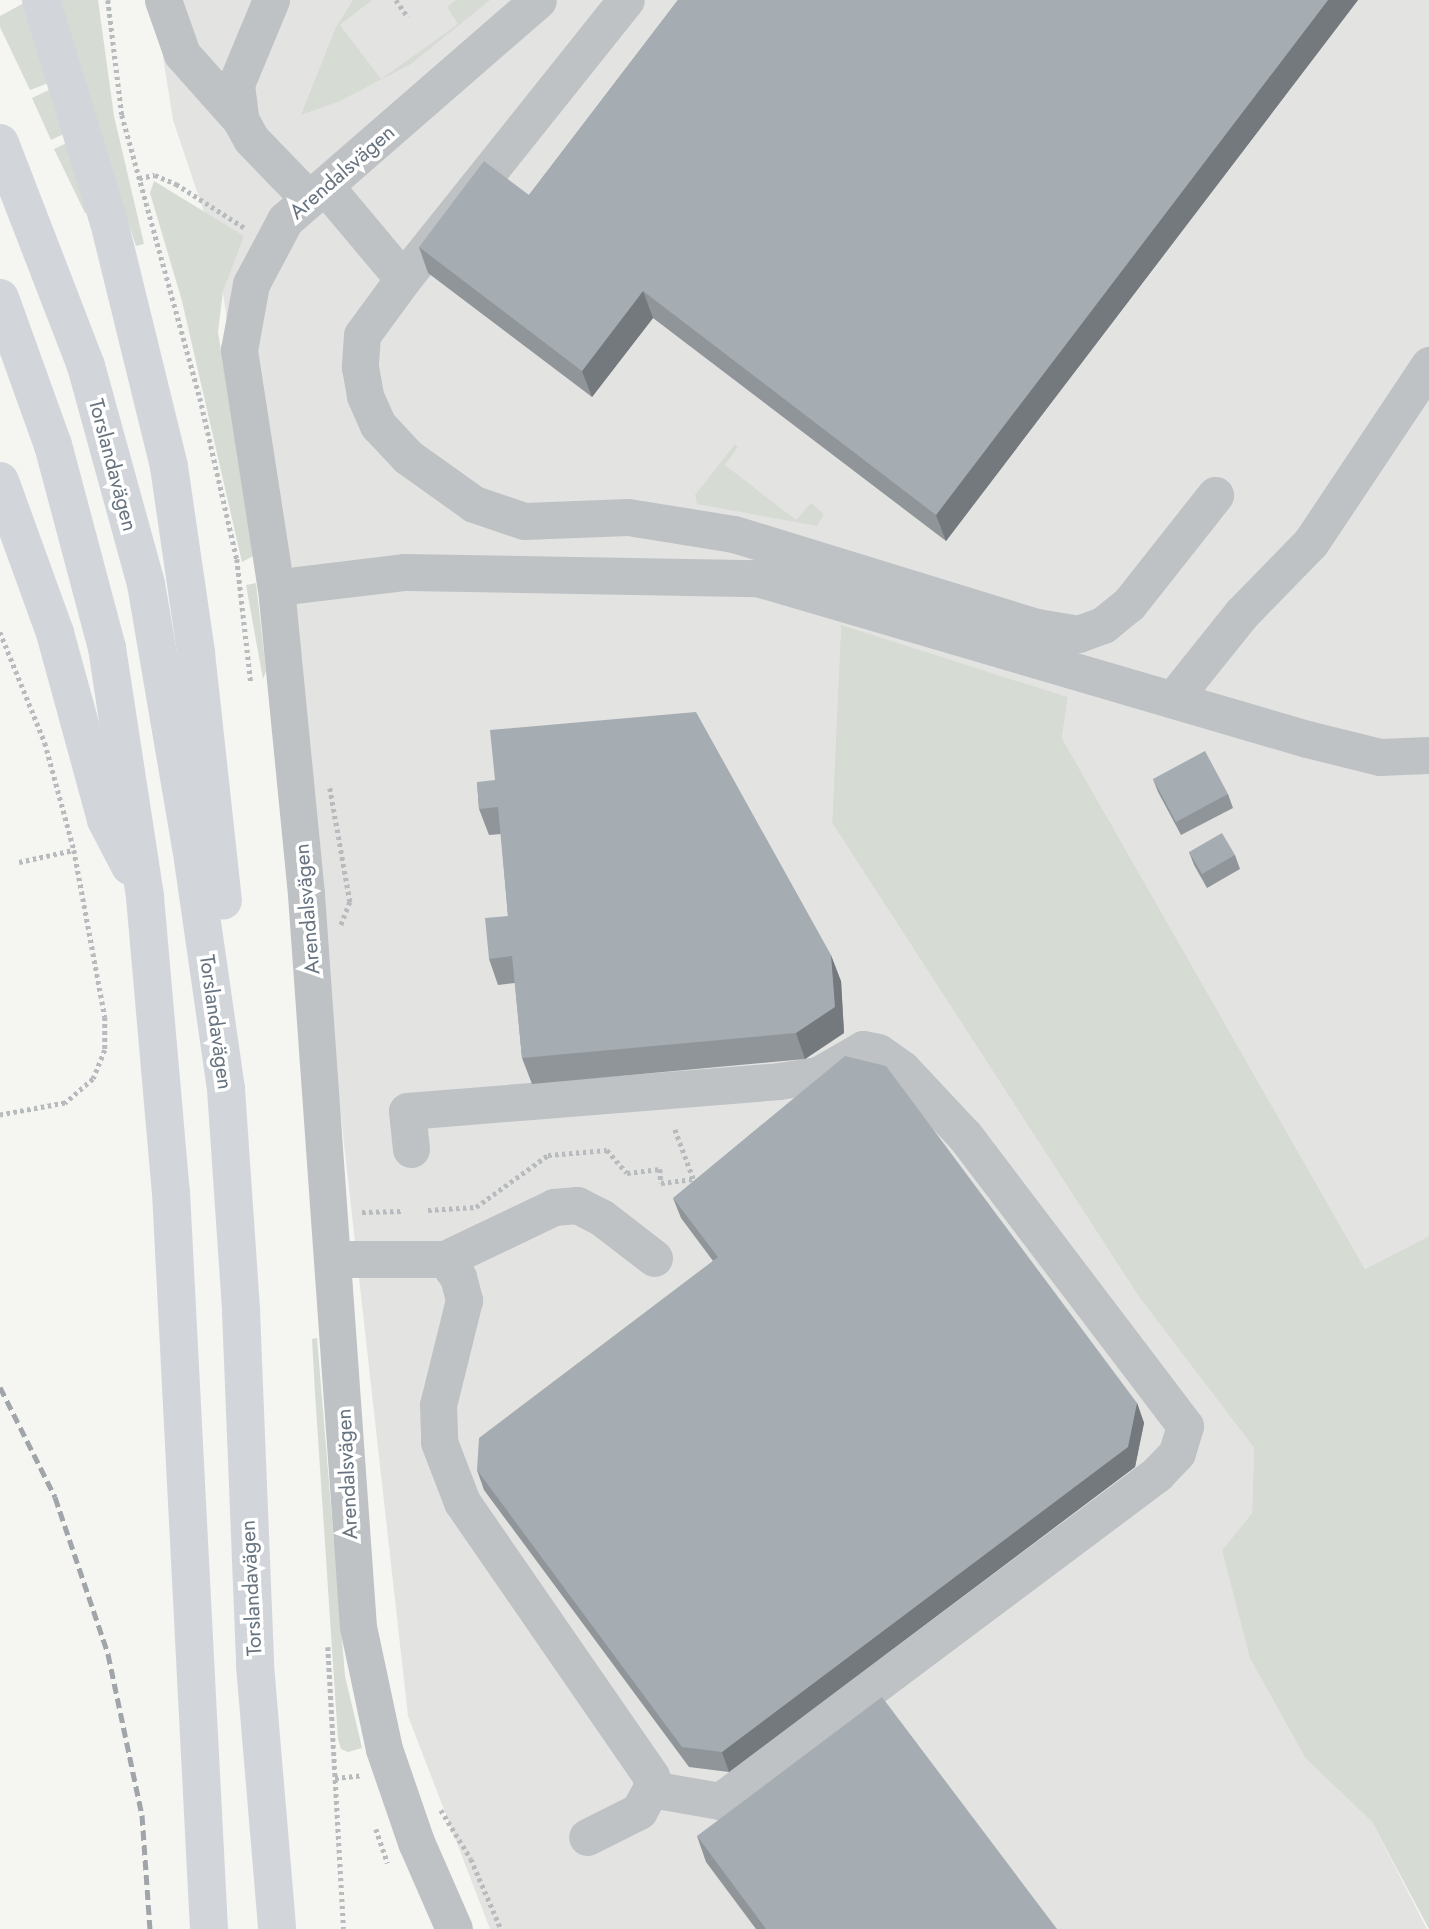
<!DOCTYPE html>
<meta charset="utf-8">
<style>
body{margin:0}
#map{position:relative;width:1429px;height:1929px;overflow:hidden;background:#f5f5f2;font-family:Jost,sans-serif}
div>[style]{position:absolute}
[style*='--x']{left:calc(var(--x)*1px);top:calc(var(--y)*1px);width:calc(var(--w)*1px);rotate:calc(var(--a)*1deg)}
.built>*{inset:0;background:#e3e4e2}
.green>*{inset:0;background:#d6dbd4}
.path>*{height:4.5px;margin-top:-2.25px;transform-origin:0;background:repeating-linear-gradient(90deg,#b8bbbd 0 3.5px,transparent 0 7px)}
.minor>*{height:37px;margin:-18.5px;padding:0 18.5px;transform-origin:18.5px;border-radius:18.5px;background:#bec2c5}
.major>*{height:38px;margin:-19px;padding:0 19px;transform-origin:19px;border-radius:19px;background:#d2d6da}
.rail>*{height:5px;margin-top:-2.5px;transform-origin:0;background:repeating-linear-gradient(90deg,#a0a5aa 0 10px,transparent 0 15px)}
.wall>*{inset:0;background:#8f9599}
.shaded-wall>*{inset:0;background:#74797d}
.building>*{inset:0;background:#a6adb2}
span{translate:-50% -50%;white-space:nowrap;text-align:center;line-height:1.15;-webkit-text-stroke:7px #fff;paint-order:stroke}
.street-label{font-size:21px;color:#677480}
</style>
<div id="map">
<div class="built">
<div style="clip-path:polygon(154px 0,1429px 0,1429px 1236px,1365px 1269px,1062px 738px,1068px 697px,841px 626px,832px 823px,1139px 1297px,1254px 1448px,1252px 1513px,1222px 1550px,1306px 1759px,1372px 1822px,1427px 1929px,490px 1929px,408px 1716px,339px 1099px,217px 251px,173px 120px)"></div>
</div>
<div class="green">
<div style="clip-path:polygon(57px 0,98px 0,114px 116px,144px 244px,136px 246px)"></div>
<div style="clip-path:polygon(353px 0,372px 0,340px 25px,381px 79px,458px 24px,447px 7px,456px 0,490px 0,411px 64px,340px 101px,301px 115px,336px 27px)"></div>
<div style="clip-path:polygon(24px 3px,51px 82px,30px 90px,0 27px,0 16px)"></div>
<div style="clip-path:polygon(53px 88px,68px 132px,51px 140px,32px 98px)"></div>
<div style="clip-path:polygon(71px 141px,91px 210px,85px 213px,54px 149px)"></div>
<div style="clip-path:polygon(154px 181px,244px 236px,223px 291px,218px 332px,253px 556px,242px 562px,182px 301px,150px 193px)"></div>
<div style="clip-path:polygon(735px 444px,738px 447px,725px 465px,796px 520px,811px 503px,824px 514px,817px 526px,697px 504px,695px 495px)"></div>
<div style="clip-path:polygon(256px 583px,266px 671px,263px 679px,246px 585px)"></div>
<div style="clip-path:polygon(841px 625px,1068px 697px,1062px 738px,1365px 1269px,1429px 1236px,1429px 1929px,1372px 1822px,1306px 1759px,1250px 1658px,1222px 1550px,1252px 1513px,1254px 1448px,1139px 1297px,832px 823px)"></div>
<div style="clip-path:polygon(317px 1338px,345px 1676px,362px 1748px,348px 1752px,341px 1749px,338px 1739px,315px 1393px,312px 1339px)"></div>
</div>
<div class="path">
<div style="--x:108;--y:0;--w:116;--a:83.1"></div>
<div style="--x:122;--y:115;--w:294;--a:74.6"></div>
<div style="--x:200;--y:398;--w:165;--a:77.1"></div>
<div style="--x:237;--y:559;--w:125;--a:83.6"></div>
<div style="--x:396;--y:0;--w:21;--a:55"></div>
<div style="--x:139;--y:178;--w:16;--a:-11"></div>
<div style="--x:155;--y:175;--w:23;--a:23"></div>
<div style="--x:176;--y:184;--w:82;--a:32.5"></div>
<div style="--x:0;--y:632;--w:120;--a:67.9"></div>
<div style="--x:45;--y:743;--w:111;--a:74.8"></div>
<div style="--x:74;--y:850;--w:170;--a:79.5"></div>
<div style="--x:105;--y:1017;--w:33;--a:90"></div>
<div style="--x:105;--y:1050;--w:31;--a:112"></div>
<div style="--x:93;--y:1079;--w:37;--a:139"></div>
<div style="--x:65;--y:1103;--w:66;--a:169.5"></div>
<div style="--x:330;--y:788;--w:116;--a:80"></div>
<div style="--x:350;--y:902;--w:26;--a:111"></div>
<div style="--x:19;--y:862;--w:56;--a:-12.3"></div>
<div style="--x:428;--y:1210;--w:48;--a:-3.6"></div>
<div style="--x:476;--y:1207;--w:89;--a:-35.8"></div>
<div style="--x:548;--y:1155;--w:59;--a:-4.8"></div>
<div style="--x:607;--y:1150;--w:30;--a:49"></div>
<div style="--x:627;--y:1173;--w:33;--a:-7"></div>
<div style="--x:660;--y:1169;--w:14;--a:86"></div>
<div style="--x:661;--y:1183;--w:32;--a:-7"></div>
<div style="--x:693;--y:1179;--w:54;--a:-110.4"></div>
<div style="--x:362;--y:1212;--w:42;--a:-1.4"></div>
<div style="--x:328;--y:1647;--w:282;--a:86.8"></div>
<div style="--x:335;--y:1778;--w:27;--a:-6"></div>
<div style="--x:441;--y:1810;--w:57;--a:58.5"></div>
<div style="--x:471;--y:1859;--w:76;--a:66.8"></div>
<div style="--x:376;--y:1829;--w:36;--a:71"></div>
</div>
<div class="minor">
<div style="--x:163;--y:0;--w:57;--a:70.6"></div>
<div style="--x:182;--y:54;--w:87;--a:48.3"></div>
<div style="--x:271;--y:0;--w:91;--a:112.6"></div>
<div style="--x:236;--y:84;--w:35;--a:83"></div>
<div style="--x:240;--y:119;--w:23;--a:61"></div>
<div style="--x:251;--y:139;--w:83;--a:46"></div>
<div style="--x:325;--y:186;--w:121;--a:50"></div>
<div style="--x:403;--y:279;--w:69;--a:126.2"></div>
<div style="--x:362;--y:335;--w:32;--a:94"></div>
<div style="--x:360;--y:367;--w:29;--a:80"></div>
<div style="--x:365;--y:396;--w:32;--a:66"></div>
<div style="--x:378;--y:425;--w:44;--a:46.8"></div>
<div style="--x:408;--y:457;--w:81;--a:35.5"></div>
<div style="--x:474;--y:504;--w:53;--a:18.8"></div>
<div style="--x:524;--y:521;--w:104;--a:-2.2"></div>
<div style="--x:628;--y:517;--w:107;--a:9.1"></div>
<div style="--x:734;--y:534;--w:317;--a:17.1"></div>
<div style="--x:1037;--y:627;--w:42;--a:9.7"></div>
<div style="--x:1078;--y:634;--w:27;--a:-20"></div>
<div style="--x:1103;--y:625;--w:33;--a:-39"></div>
<div style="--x:1129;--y:604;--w:139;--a:-51.7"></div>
<div style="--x:403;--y:279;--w:357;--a:-51.4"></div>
<div style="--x:296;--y:585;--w:110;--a:-6.8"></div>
<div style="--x:405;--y:572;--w:352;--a:1"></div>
<div style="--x:757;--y:578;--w:573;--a:16.32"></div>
<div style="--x:1307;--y:739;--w:75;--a:13.9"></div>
<div style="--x:1380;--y:757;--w:49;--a:-2.3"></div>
<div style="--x:1173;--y:699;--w:110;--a:-51.3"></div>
<div style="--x:1242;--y:613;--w:99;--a:-45.8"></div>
<div style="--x:1311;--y:542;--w:213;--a:-56.3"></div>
<div style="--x:411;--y:1149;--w:38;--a:-96"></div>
<div style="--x:407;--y:1111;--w:373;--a:-4.6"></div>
<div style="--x:779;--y:1081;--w:39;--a:-9"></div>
<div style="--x:818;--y:1075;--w:52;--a:-30"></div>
<div style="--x:863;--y:1049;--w:15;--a:11"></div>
<div style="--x:878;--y:1052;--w:29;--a:35"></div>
<div style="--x:902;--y:1069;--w:92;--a:46.8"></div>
<div style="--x:965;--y:1136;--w:364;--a:52.8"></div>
<div style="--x:1185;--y:1426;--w:28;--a:107"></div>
<div style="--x:1177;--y:1453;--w:29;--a:134"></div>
<div style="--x:1157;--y:1474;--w:546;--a:143.19"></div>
<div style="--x:720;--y:1801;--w:70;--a:-170.1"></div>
<div style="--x:334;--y:1259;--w:111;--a:0"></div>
<div style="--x:445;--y:1259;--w:22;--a:54"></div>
<div style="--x:458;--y:1277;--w:24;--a:75"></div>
<div style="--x:464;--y:1300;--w:108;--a:103.9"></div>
<div style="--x:438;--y:1405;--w:37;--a:88"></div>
<div style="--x:439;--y:1442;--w:64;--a:69"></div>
<div style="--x:462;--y:1502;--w:333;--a:55.4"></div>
<div style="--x:651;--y:1776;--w:13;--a:90"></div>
<div style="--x:651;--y:1789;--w:25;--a:119"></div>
<div style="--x:639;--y:1811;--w:58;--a:153.4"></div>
<div style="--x:445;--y:1259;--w:121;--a:-25.5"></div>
<div style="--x:554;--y:1207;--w:23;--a:-5"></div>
<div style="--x:577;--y:1205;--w:27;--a:27"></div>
<div style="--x:601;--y:1217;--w:67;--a:37.7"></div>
<div style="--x:454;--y:1929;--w:95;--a:-113.6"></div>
<div style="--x:416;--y:1842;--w:98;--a:-109"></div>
<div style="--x:384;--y:1749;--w:125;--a:-102"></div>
<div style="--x:358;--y:1627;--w:735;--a:-94.06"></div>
<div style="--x:306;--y:894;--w:299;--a:-95.6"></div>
<div style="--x:277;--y:596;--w:249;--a:-98.8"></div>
<div style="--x:239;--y:350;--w:67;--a:-79.7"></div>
<div style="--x:251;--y:284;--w:72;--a:-62"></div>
<div style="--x:285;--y:220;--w:335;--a:-41"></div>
</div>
<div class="major">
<div style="--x:41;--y:0;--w:232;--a:73"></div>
<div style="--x:109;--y:222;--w:252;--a:76.2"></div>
<div style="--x:169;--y:467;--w:188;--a:81.7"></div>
<div style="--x:196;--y:653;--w:249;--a:83.8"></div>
<div style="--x:0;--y:143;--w:239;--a:68.9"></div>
<div style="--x:86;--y:366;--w:226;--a:74.6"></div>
<div style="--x:146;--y:584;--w:280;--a:80.3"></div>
<div style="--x:193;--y:860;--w:231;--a:81.8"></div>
<div style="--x:226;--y:1089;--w:223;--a:86.1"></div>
<div style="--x:241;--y:1311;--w:354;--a:87.7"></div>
<div style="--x:255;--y:1665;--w:265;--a:85.2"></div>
<div style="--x:0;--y:298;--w:156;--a:70.2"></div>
<div style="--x:53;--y:445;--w:210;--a:75.1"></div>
<div style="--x:107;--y:648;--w:252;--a:81.3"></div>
<div style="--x:145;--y:897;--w:296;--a:85"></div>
<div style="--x:171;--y:1192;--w:738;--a:87.05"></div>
<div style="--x:0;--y:481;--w:162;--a:70.1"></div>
<div style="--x:55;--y:633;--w:194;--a:74.7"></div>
<div style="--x:106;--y:820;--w:52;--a:62.4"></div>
</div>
<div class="rail">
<div style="--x:0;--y:1387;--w:123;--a:63.4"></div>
<div style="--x:55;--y:1497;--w:166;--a:71.3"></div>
<div style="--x:108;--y:1654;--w:165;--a:78.1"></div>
<div style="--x:142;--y:1815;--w:114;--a:86"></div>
</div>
<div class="wall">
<div style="clip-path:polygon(678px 0,1358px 0,946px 541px,653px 318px,592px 397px,428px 273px,419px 247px,529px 195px)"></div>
<div style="clip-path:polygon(1153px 779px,1228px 794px,1233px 808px,1181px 835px,1158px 792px)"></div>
<div style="clip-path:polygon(477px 782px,841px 981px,844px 1033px,805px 1059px,532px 1084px,522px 1058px,515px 983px,498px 985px,489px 959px,508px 916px,501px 834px,489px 835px,479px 809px)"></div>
<div style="clip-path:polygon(1189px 852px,1235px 855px,1240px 869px,1207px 888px,1194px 865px)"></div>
<div style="clip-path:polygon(673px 1198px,1137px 1403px,1144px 1423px,1135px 1467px,729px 1772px,689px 1767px,484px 1490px,477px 1470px,713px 1261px,681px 1218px)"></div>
<div style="clip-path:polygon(697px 1836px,1057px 1929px,756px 1929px,706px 1862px)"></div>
</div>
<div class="shaded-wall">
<div style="clip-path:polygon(1328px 0,1358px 0,946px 541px,936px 515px)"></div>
<div style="clip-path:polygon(643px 291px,653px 318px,592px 397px,582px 371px)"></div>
<div style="clip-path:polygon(831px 955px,841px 981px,844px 1033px,805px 1059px,796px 1033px)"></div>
<div style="clip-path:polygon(1137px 1403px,1144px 1423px,1135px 1467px,729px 1772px,722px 1752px)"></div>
</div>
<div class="building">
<div style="clip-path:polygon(678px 0,1328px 0,936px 515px,643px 291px,582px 371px,419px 247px,484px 161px,529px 195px)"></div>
<div style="clip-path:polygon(696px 712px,831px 955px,835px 1007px,796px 1033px,522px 1058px,512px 956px,489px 959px,485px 918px,508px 916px,498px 807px,479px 809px,477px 782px,495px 780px,490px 730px)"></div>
<div style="clip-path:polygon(1205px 751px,1228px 794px,1176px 822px,1153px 779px)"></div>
<div style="clip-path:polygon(1222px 833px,1235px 855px,1202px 874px,1189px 852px)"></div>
<div style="clip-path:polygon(845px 1056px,886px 1066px,1137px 1403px,1128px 1447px,722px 1752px,682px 1747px,477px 1470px,479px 1438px,718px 1257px,673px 1198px)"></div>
<div style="clip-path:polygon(882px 1697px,1057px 1929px,766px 1929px,697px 1836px)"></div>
</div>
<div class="street-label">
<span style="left:342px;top:172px;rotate:-41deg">Arendalsvägen</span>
<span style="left:113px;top:465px;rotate:75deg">Torslandavägen</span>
<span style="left:307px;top:909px;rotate:-95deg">Arendalsvägen</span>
<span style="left:216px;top:1022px;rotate:82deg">Torslandavägen</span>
<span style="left:347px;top:1474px;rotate:-93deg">Arendalsvägen</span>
<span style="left:251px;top:1588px;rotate:-93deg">Torslandavägen</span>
</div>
</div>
